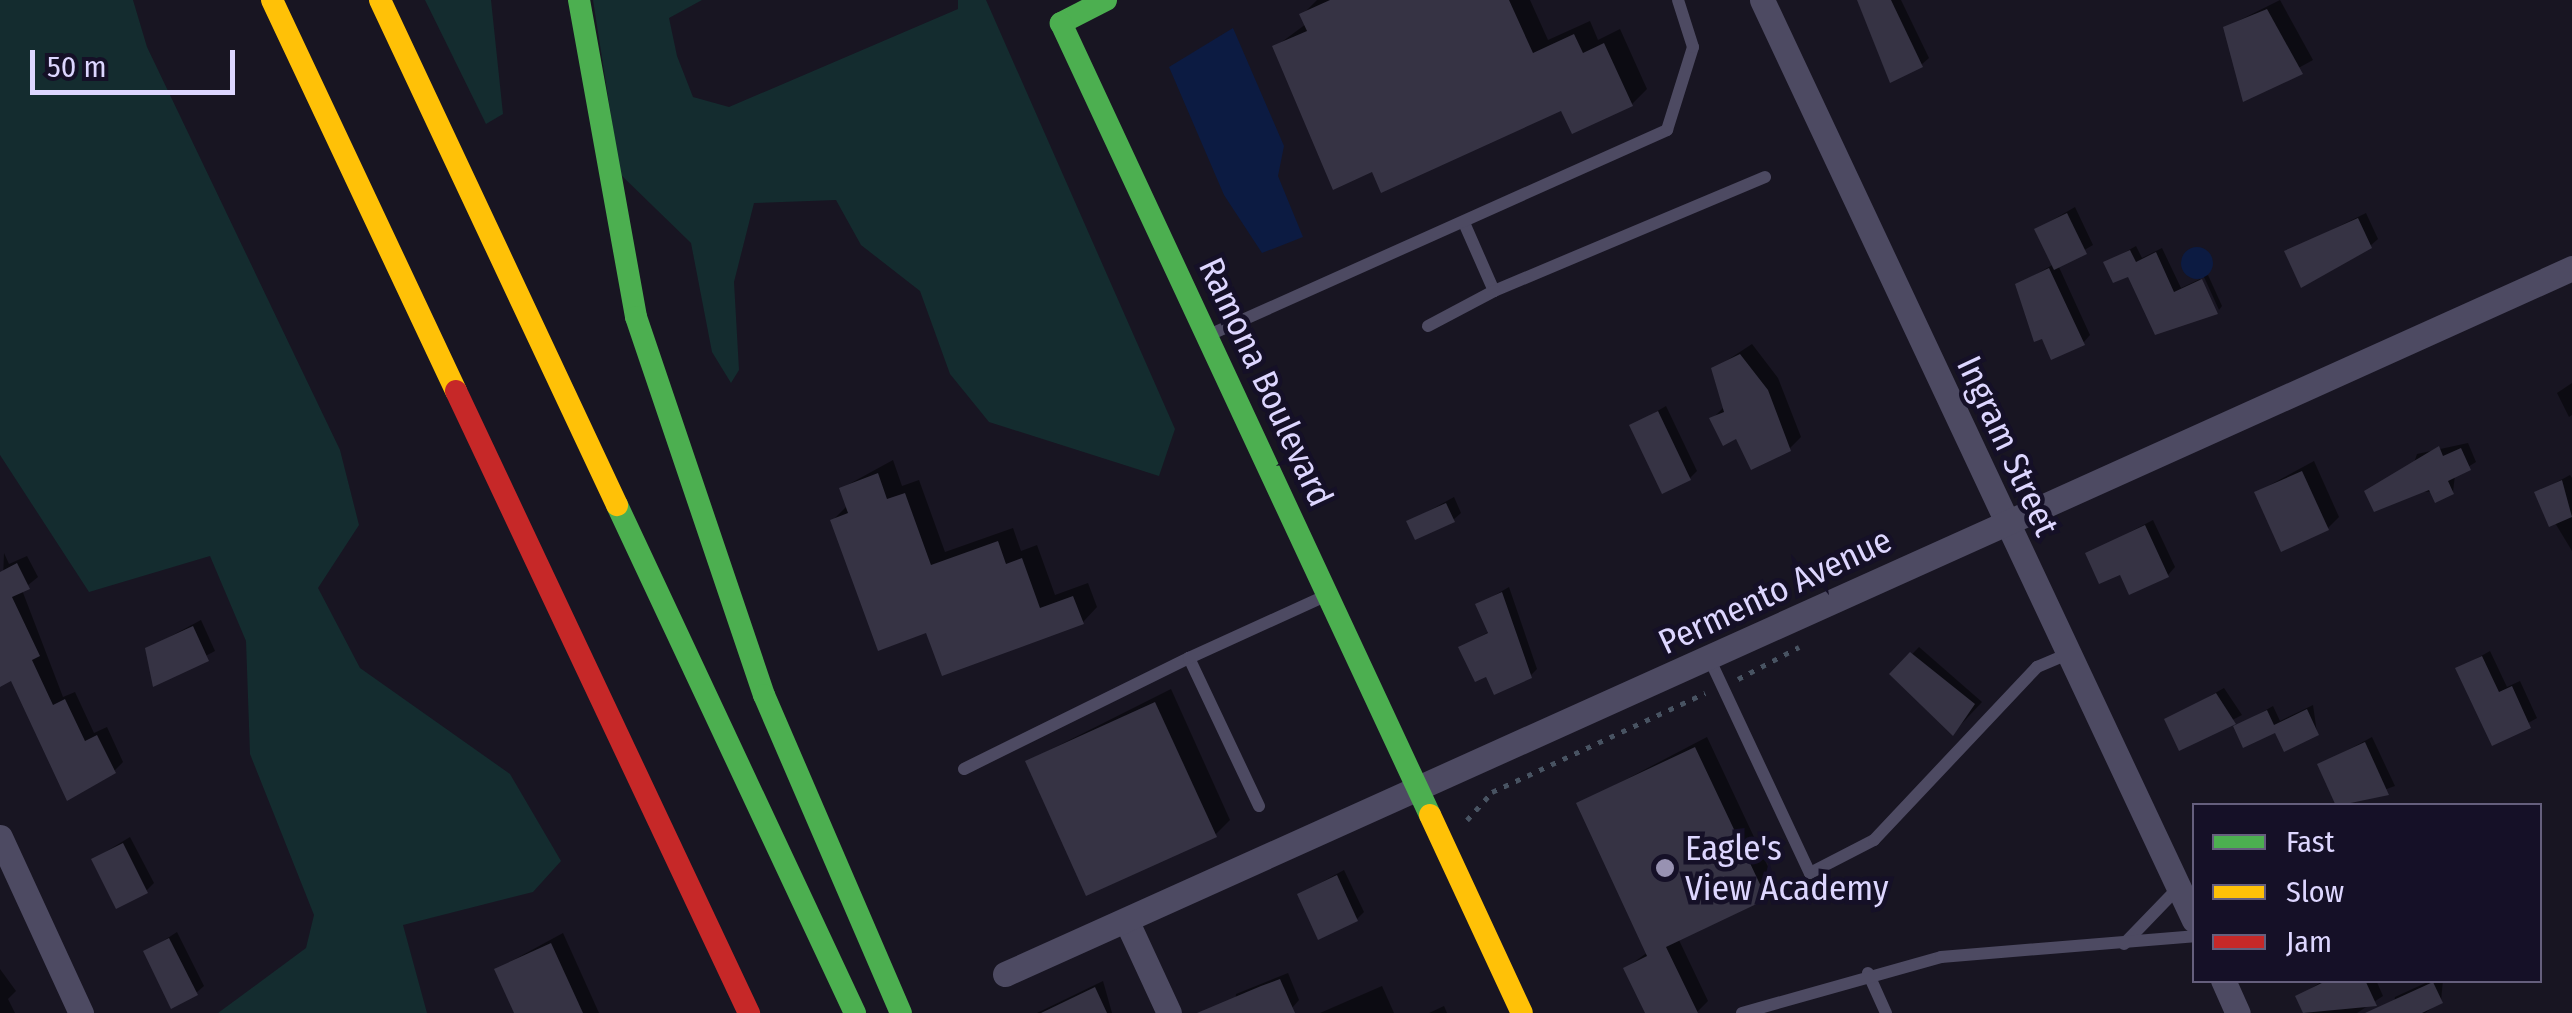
<!DOCTYPE html>
<style>
body{margin:0}
#map{position:relative;width:2572px;height:1013px;overflow:hidden;background:#181522;font-family:"Fira Sans Condensed",sans-serif}
div>[style]{position:absolute}
[style*='--x']{left:calc(var(--x)*1px);top:calc(var(--y)*1px);width:calc(var(--w)*1px);rotate:calc(var(--a)*1deg)}
.green>*{inset:0;background:#142c2f}
.water>*{inset:0;background:#0c1b42}
.round{border-radius:50%}
.shadow>*{inset:0;background:#0007}
.building>*{inset:0;background:#363344}
.path>*{height:5px;margin-top:-2.5px;transform-origin:0;background:repeating-linear-gradient(90deg,#485362 0 5px,transparent 0 13px)}
.lane>*{height:12px;margin:-6px;padding:0 6px;transform-origin:6px;border-radius:6px;background:#4d4a62}
.street>*{height:25px;margin:-12.5px;padding:0 12.5px;transform-origin:12.5px;border-radius:12.5px;background:#4d4a62}
.fast>*{height:22px;margin:-11px;padding:0 11px;transform-origin:11px;border-radius:11px;background:#4caf50}
.slow>*{height:22px;margin:-11px;padding:0 11px;transform-origin:11px;border-radius:11px;background:#ffc107}
.jam>*{height:22px;margin:-11px;padding:0 11px;transform-origin:11px;border-radius:11px;background:#c62828}
.dots>*{width:28px;height:28px;translate:-50% -50%;box-sizing:border-box;border:5px solid #151027;border-radius:50%}
span{translate:-50% -50%;white-space:nowrap;text-align:center;line-height:1.15;-webkit-text-stroke:9px #151027;paint-order:stroke}
.street-label{font-size:35px;color:#ddd6ff}
.poi-label{font-size:35px;color:#ddd6ff}
.left{translate:0 -50%;text-align:left}
.legend{position:absolute;left:2192px;top:803px;width:350px;height:180px;box-sizing:border-box;background:#151027;border:2px solid #655f7d;margin:0;padding:12px 18px;list-style:none;font-size:30px;color:#ddd6ff}
.legend li{display:flex;align-items:center;gap:20px;height:50px}
.legend b{width:50px;border:2px solid #655f7d}
.scale{position:absolute;left:30px;top:50px;width:205px;height:45px;box-sizing:border-box;border:5px solid #ddd6ff;border-top:0;padding-left:12px;font-size:30px;line-height:35px;white-space:nowrap;color:#ddd6ff;-webkit-text-stroke:8px #151027;paint-order:stroke}
</style>
<div id="map">
<div class="green">
<div style="clip-path:polygon(0 0,133px 0,147px 47px,340px 450px,359px 525px,318px 588px,360px 668px,510px 774px,561px 861px,533px 892px,403px 925px,427px 1013px,218px 1013px,306px 948px,314px 915px,250px 754px,246px 641px,210px 556px,89px 592px,0 455px)"></div>
<div style="clip-path:polygon(425px 0,491px 0,503px 114px,486px 124px)"></div>
<div style="clip-path:polygon(593px 0,702px 0,669px 18px,677px 56px,693px 97px,729px 107px,958px 9px,958px 0,986px 0,1175px 429px,1159px 476px,989px 422px,950px 374px,920px 291px,861px 245px,836px 200px,754px 203px,734px 282px,739px 370px,731px 383px,712px 352px,691px 243px,620px 174px)"></div>
</div>
<div class="water">
<div style="clip-path:polygon(1233px 28px,1284px 146px,1278px 176px,1303px 237px,1262px 253px,1224px 195px,1169px 67px)"></div>
<div class="round" style="left:2181px;top:247px;width:32px;height:32px"></div>
</div>
<div class="shadow">
<div style="clip-path:polygon(1317px 0,1530px 0,1548px 40px,1590px 21px,1598px 40px,1620px 29px,1647px 89px,1632px 104px,1562px 108px,1373px 169px,1275px 47px,1306px 24px,1302px 15px)"></div>
<div style="clip-path:polygon(1859px 0,1901px 0,1929px 58px,1921px 65px)"></div>
<div style="clip-path:polygon(2280px 0,2313px 60px,2244px 98px,2226px 27px)"></div>
<div style="clip-path:polygon(2075px 207px,2093px 245px,2058px 265px,2090px 335px,2083px 343px,2018px 285px,2054px 264px,2037px 229px)"></div>
<div style="clip-path:polygon(2366px 213px,2378px 239px,2370px 246px,2287px 252px)"></div>
<div style="clip-path:polygon(2136px 246px,2142px 258px,2162px 248px,2181px 288px,2200px 279px,2215px 312px,2106px 263px)"></div>
<div style="clip-path:polygon(2208px 275px,2222px 306px,2219px 310px,2204px 277px)"></div>
<div style="clip-path:polygon(1752px 344px,1778px 378px,1801px 437px,1789px 449px,1737px 436px,1712px 419px,1725px 406px,1714px 369px)"></div>
<div style="clip-path:polygon(2572px 383px,2572px 415px,2569px 417px,2557px 393px)"></div>
<div style="clip-path:polygon(1666px 406px,1697px 471px,1690px 478px,1632px 426px)"></div>
<div style="clip-path:polygon(2468px 443px,2476px 462px,2455px 475px,2453px 492px,2367px 491px,2413px 466px,2417px 454px)"></div>
<div style="clip-path:polygon(893px 460px,902px 486px,919px 480px,945px 552px,1013px 528px,1021px 551px,1037px 545px,1055px 595px,1088px 583px,1097px 607px,1083px 622px,928px 630px,833px 520px,848px 505px,842px 488px)"></div>
<div style="clip-path:polygon(2314px 461px,2339px 517px,2328px 528px,2257px 492px)"></div>
<div style="clip-path:polygon(2570px 475px,2572px 478px,2572px 551px,2537px 493px)"></div>
<div style="clip-path:polygon(1454px 497px,1461px 513px,1453px 520px,1409px 522px)"></div>
<div style="clip-path:polygon(2153px 520px,2175px 567px,2168px 575px,2121px 571px,2088px 554px)"></div>
<div style="clip-path:polygon(4px 553px,9px 564px,27px 556px,38px 577px,22px 590px,63px 697px,75px 692px,94px 733px,107px 727px,123px 762px,114px 771px,0 658px)"></div>
<div style="clip-path:polygon(1509px 587px,1537px 669px,1530px 676px,1487px 674px,1461px 648px,1490px 631px,1478px 605px)"></div>
<div style="clip-path:polygon(201px 620px,215px 651px,154px 683px,147px 649px)"></div>
<div style="clip-path:polygon(1919px 647px,1982px 702px,1953px 733px,1893px 674px)"></div>
<div style="clip-path:polygon(2490px 651px,2507px 687px,2520px 681px,2537px 718px,2493px 743px,2458px 669px)"></div>
<div style="clip-path:polygon(2224px 688px,2242px 715px,2180px 747px,2167px 720px)"></div>
<div style="clip-path:polygon(1171px 689px,1230px 820px,1215px 835px,1028px 761px)"></div>
<div style="clip-path:polygon(2313px 705px,2317px 733px,2236px 727px,2273px 706px,2280px 721px)"></div>
<div style="clip-path:polygon(1707px 737px,1777px 886px,1678px 938px,1708px 1001px,1697px 1012px,1647px 1013px,1626px 968px,1648px 952px,1579px 804px)"></div>
<div style="clip-path:polygon(2372px 737px,2395px 786px,2339px 806px,2320px 765px)"></div>
<div style="clip-path:polygon(130px 837px,154px 883px,146px 891px,94px 859px)"></div>
<div style="clip-path:polygon(1344px 870px,1364px 912px,1357px 919px,1300px 894px)"></div>
<div style="clip-path:polygon(177px 932px,204px 986px,196px 993px,146px 952px)"></div>
<div style="clip-path:polygon(563px 933px,599px 1013px,517px 1013px,497px 969px)"></div>
<div style="clip-path:polygon(0 969px,16px 991px,8px 999px,15px 1013px,0 1013px)"></div>
<div style="clip-path:polygon(1288px 973px,1299px 1000px,1292px 1008px,1234px 1013px,1236px 994px)"></div>
<div style="clip-path:polygon(2324px 980px,2376px 980px,2383px 996px,2357px 1013px,2305px 1013px,2298px 997px)"></div>
<div style="clip-path:polygon(2432px 980px,2443px 980px,2441px 1001px,2425px 1013px,2392px 1013px,2395px 997px)"></div>
<div style="clip-path:polygon(1103px 981px,1112px 1013px,1037px 1013px)"></div>
<div style="clip-path:polygon(1382px 986px,1394px 1013px,1320px 1013px)"></div>
<div style="clip-path:polygon(1444px 1006px,1447px 1013px,1429px 1013px)"></div>
</div>
<div class="building">
<div style="clip-path:polygon(1330px 0,1509px 0,1533px 53px,1574px 34px,1583px 53px,1604px 43px,1633px 106px,1572px 134px,1561px 111px,1381px 193px,1372px 172px,1333px 190px,1272px 46px,1307px 31px,1299px 14px)"></div>
<div style="clip-path:polygon(1857px 0,1891px 0,1923px 67px,1890px 83px)"></div>
<div style="clip-path:polygon(2267px 9px,2303px 74px,2243px 102px,2223px 27px)"></div>
<div style="clip-path:polygon(2067px 213px,2087px 254px,2054px 270px,2034px 229px)"></div>
<div style="clip-path:polygon(2358px 218px,2372px 248px,2301px 288px,2284px 251px)"></div>
<div style="clip-path:polygon(2130px 250px,2136px 262px,2156px 252px,2174px 292px,2202px 279px,2218px 314px,2155px 335px,2128px 277px,2113px 283px,2103px 262px)"></div>
<div style="clip-path:polygon(2049px 268px,2085px 345px,2051px 360px,2042px 339px,2034px 342px,2015px 284px)"></div>
<div style="clip-path:polygon(1740px 354px,1768px 390px,1791px 451px,1751px 470px,1736px 439px,1723px 446px,1709px 418px,1724px 412px,1711px 368px)"></div>
<div style="clip-path:polygon(1658px 411px,1691px 480px,1662px 494px,1629px 425px)"></div>
<div style="clip-path:polygon(2439px 446px,2443px 456px,2461px 448px,2471px 470px,2448px 481px,2454px 494px,2435px 503px,2429px 490px,2374px 512px,2364px 491px)"></div>
<div style="clip-path:polygon(2302px 471px,2329px 530px,2281px 552px,2254px 492px)"></div>
<div style="clip-path:polygon(878px 473px,887px 499px,905px 493px,931px 565px,998px 541px,1006px 564px,1022px 558px,1040px 608px,1073px 596px,1084px 624px,942px 676px,926px 633px,878px 651px,830px 520px,848px 513px,839px 488px)"></div>
<div style="clip-path:polygon(2562px 480px,2572px 517px,2549px 527px,2534px 492px)"></div>
<div style="clip-path:polygon(1446px 503px,1455px 522px,1415px 540px,1406px 521px)"></div>
<div style="clip-path:polygon(2145px 525px,2169px 577px,2129px 595px,2120px 575px,2099px 584px,2085px 553px)"></div>
<div style="clip-path:polygon(17px 563px,30px 589px,12px 597px,40px 656px,32px 660px,53px 705px,65px 699px,85px 741px,97px 735px,116px 773px,67px 801px,11px 681px,0 687px,0 572px)"></div>
<div style="clip-path:polygon(1502px 592px,1532px 678px,1494px 695px,1486px 677px,1475px 682px,1458px 647px,1488px 633px,1475px 604px)"></div>
<div style="clip-path:polygon(193px 626px,209px 661px,153px 687px,145px 648px)"></div>
<div style="clip-path:polygon(1910px 652px,1975px 704px,1953px 736px,1889px 674px)"></div>
<div style="clip-path:polygon(2482px 656px,2499px 692px,2512px 686px,2531px 728px,2492px 746px,2455px 668px)"></div>
<div style="clip-path:polygon(2216px 693px,2236px 724px,2179px 751px,2164px 719px)"></div>
<div style="clip-path:polygon(1155px 702px,1217px 837px,1086px 896px,1025px 761px)"></div>
<div style="clip-path:polygon(2307px 709px,2319px 735px,2284px 752px,2275px 733px,2243px 748px,2233px 726px,2267px 710px,2274px 725px)"></div>
<div style="clip-path:polygon(2365px 742px,2389px 795px,2336px 806px,2317px 764px)"></div>
<div style="clip-path:polygon(1695px 747px,1767px 899px,1666px 947px,1698px 1013px,1645px 1013px,1623px 968px,1647px 956px,1576px 803px)"></div>
<div style="clip-path:polygon(123px 843px,148px 893px,116px 909px,91px 859px)"></div>
<div style="clip-path:polygon(1337px 875px,1358px 921px,1318px 940px,1297px 894px)"></div>
<div style="clip-path:polygon(169px 938px,198px 995px,171px 1009px,143px 951px)"></div>
<div style="clip-path:polygon(551px 943px,583px 1013px,514px 1013px,494px 969px)"></div>
<div style="clip-path:polygon(1280px 979px,1295px 1013px,1197px 1013px,1261px 986px)"></div>
<div style="clip-path:polygon(2328px 980px,2365px 980px,2377px 1006px,2303px 1013px,2295px 996px)"></div>
<div style="clip-path:polygon(2433px 982px,2443px 1003px,2422px 1013px,2365px 1013px)"></div>
<div style="clip-path:polygon(1095px 987px,1107px 1013px,1041px 1013px)"></div>
</div>
<div class="path">
<div style="--x:1738;--y:679;--w:69;--a:-27.7"></div>
<div style="--x:1467;--y:820;--w:38;--a:-48"></div>
<div style="--x:1492;--y:792;--w:235;--a:-24.9"></div>
</div>
<div class="lane">
<div style="--x:1465;--y:225;--w:72;--a:66.3"></div>
<div style="--x:1494;--y:291;--w:294;--a:-22.8"></div>
<div style="--x:1428;--y:326;--w:75;--a:-27.9"></div>
<div style="--x:1209;--y:335;--w:502;--a:-24.11"></div>
<div style="--x:1667;--y:130;--w:87;--a:-72.6"></div>
<div style="--x:1693;--y:47;--w:49;--a:-107.7"></div>
<div style="--x:1710;--y:660;--w:235;--a:64.9"></div>
<div style="--x:1810;--y:873;--w:72;--a:-27.3"></div>
<div style="--x:1874;--y:840;--w:238;--a:-46.7"></div>
<div style="--x:2037;--y:667;--w:34;--a:-23"></div>
<div style="--x:964;--y:769;--w:251;--a:-26.3"></div>
<div style="--x:1259;--y:806;--w:164;--a:-115.3"></div>
<div style="--x:1189;--y:658;--w:149;--a:-24.5"></div>
<div style="--x:2124;--y:944;--w:79;--a:-46"></div>
<div style="--x:1868;--y:973;--w:44;--a:65.8"></div>
<div style="--x:1742;--y:1013;--w:207;--a:-15.7"></div>
<div style="--x:1941;--y:957;--w:254;--a:-4.7"></div>
</div>
<div class="street">
<div style="--x:1762;--y:0;--w:1016;--a:64.85"></div>
<div style="--x:0;--y:837;--w:194;--a:65.3"></div>
<div style="--x:1127;--y:922;--w:100;--a:65.2"></div>
<div style="--x:1005;--y:974;--w:1719;--a:-24.25"></div>
<div style="--x:2223;--y:980;--w:36;--a:66"></div>
</div>
<div class="fast">
<div style="--x:579;--y:0;--w:322;--a:79.8"></div>
<div style="--x:636;--y:317;--w:399;--a:71.3"></div>
<div style="--x:764;--y:695;--w:346;--a:66.7"></div>
<div style="--x:1106;--y:0;--w:51;--a:152.9"></div>
<div style="--x:1061;--y:23;--w:874;--a:65.02"></div>
<div style="--x:617;--y:505;--w:561;--a:64.9"></div>
</div>
<div class="slow">
<div style="--x:272;--y:0;--w:432;--a:64.8"></div>
<div style="--x:380;--y:0;--w:558;--a:64.86"></div>
<div style="--x:1430;--y:815;--w:218;--a:65.1"></div>
</div>
<div class="jam">
<div style="--x:456;--y:391;--w:688;--a:64.78"></div>
</div>
<div class="dots">
<div style="left:1665px;top:868px;background:#9892b2"></div>
</div>
<div class="street-label">
<span style="left:1266px;top:382px;rotate:65deg">Ramona Boulevard</span>
<span style="left:2008px;top:446px;rotate:65deg">Ingram Street</span>
<span style="left:1775px;top:591px;rotate:-25deg">Permento Avenue</span>
</div>
<div class="poi-label">
<span class="left" style="left:1685px;top:868px">Eagle's<br>View Academy</span>
</div>
<ul class="legend">
<li><b style="height:12px;background:#4caf50"></b>Fast</li>
<li><b style="height:12px;background:#ffc107"></b>Slow</li>
<li><b style="height:12px;background:#c62828"></b>Jam</li>
</ul>
<div class="scale">50 m</div>
</div>
